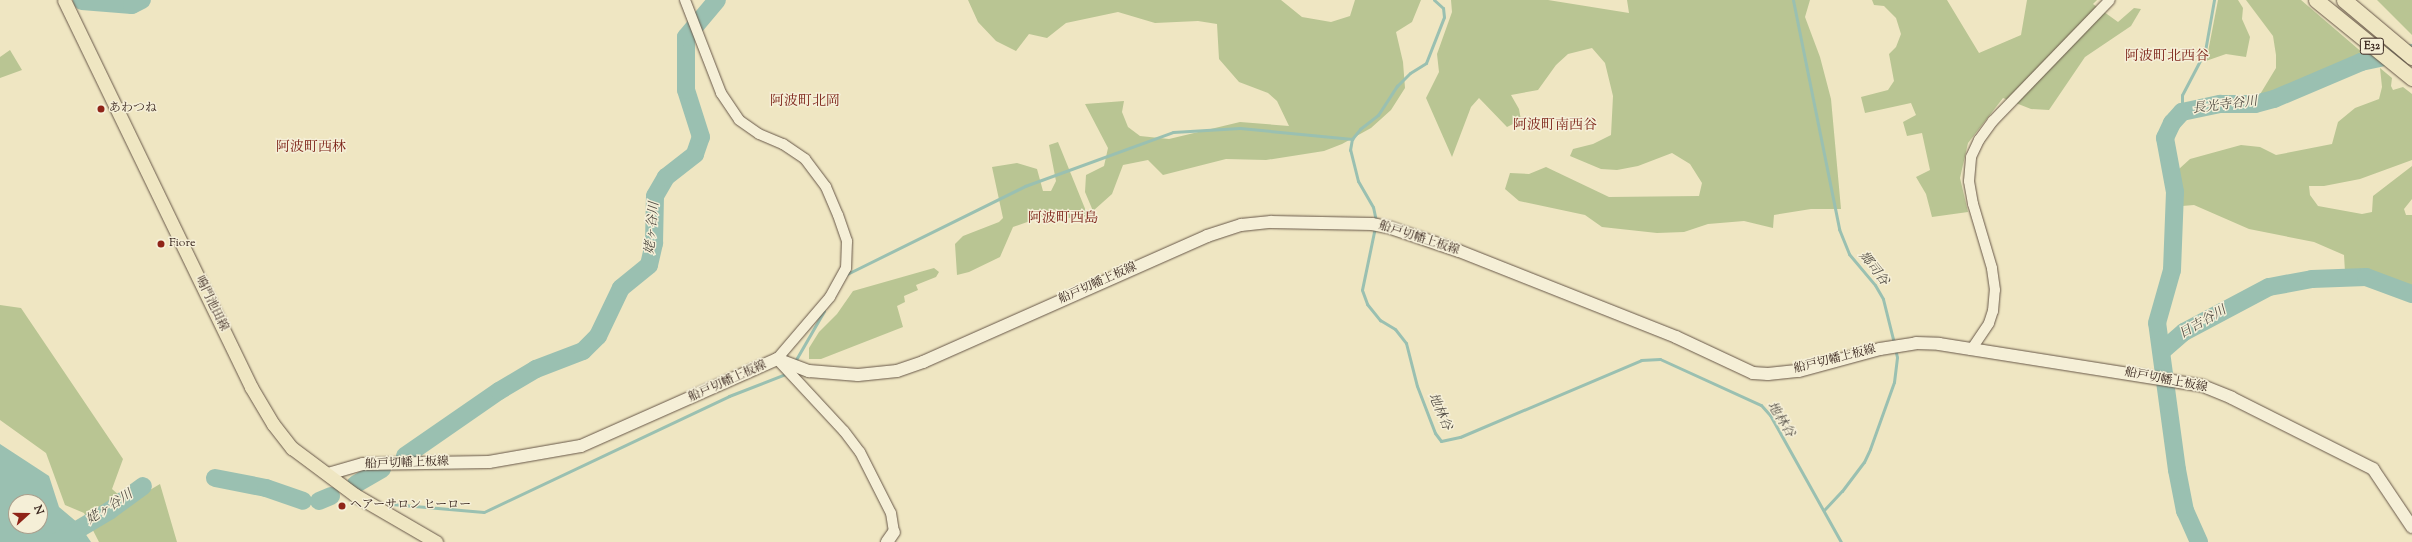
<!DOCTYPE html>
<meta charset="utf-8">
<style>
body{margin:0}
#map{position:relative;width:2412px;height:542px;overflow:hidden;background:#efe6c2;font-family:"Sorts Mill Goudy","Noto Serif JP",serif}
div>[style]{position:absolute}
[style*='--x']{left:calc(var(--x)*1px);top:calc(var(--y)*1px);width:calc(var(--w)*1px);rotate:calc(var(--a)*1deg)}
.green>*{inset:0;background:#b9c593}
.water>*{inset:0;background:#9ac0b1}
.stream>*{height:3px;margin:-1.5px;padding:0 1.5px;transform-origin:1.5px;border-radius:1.5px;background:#9ac0b1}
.river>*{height:18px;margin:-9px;padding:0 9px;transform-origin:9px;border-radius:9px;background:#9ac0b1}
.roads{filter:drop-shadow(0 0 1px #675748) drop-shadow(0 0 1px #675748)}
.tertiary>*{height:10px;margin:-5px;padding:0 5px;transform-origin:5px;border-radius:5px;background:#f5efd7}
.secondary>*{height:12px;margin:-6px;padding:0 6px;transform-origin:6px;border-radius:6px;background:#f5efd7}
.primary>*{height:13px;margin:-6.5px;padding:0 6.5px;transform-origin:6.5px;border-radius:6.5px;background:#efe6c2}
.motorway>*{height:15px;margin:-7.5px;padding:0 7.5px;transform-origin:7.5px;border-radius:7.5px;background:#efe6c2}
.dots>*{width:11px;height:11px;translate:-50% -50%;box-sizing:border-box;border:2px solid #f5efd7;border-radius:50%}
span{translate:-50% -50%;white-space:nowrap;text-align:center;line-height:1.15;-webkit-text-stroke:3px #f5efd7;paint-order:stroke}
.shield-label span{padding:1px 3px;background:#f5efd7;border:1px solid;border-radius:3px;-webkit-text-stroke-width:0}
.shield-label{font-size:11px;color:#3a271f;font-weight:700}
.poi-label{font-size:12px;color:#3a271f}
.left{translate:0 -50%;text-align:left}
.street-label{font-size:12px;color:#3a271f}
.water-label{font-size:13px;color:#524d44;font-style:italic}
.quarter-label{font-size:14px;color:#7a1f14}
.north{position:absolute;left:8px;top:494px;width:40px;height:40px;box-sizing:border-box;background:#f5efd7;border:1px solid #aa9f8d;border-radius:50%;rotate:69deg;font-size:11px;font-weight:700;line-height:16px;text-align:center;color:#3a271f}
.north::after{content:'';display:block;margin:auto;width:14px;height:18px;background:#8f2418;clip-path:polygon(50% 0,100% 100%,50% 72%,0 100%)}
</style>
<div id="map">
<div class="green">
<div style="clip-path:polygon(968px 0,1281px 0,1302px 17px,1331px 22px,1350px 16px,1355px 0,1421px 0,1412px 22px,1396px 32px,1403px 62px,1405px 88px,1391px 110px,1371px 128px,1342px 144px,1324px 151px,1266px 160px,1226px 159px,1163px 175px,1148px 160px,1123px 165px,1112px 194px,1093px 211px,1085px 192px,1086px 175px,1104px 166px,1108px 148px,1085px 104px,1124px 101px,1122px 112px,1128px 127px,1140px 136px,1169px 139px,1240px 122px,1289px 126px,1277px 101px,1268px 93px,1239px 82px,1219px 59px,1217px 24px,1198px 21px,1155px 23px,1118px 12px,1066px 23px,1047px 38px,1029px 34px,1016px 51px,996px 41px,978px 22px)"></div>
<div style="clip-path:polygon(1451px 0,1548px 0,1629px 13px,1627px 0,1810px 0,1805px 17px,1820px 57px,1831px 99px,1841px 209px,1811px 209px,1774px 215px,1773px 228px,1744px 221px,1708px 224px,1684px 232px,1657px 233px,1602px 227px,1585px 215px,1519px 201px,1505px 189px,1510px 173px,1529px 174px,1546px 167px,1609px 197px,1699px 196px,1702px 183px,1690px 164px,1672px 153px,1638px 166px,1617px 170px,1601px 169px,1570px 156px,1573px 149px,1593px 144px,1611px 135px,1613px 96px,1605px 63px,1592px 48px,1568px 54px,1556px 65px,1538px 90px,1511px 95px,1519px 109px,1521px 120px,1507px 127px,1479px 98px,1471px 107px,1452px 157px,1426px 98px,1439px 72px,1437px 54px,1452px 12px)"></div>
<div style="clip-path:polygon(1872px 0,1947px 0,1979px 53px,2021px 35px,2027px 0,2097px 0,2093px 4px,2118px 22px,2134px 8px,2141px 9px,2131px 26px,2085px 57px,2049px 110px,2031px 109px,2003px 98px,1968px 143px,1960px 178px,1968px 212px,1932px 217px,1926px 194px,1916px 177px,1930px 170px,1922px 133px,1907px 136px,1903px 122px,1916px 115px,1911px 103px,1865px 113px,1861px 97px,1888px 90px,1894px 81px,1889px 54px,1896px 47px,1901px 34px,1896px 18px,1884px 6px,1874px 5px)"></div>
<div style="clip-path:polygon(2218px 0,2238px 0,2243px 8px,2242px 19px,2250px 37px,2246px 57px,2226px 54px,2203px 62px,2208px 52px)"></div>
<div style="clip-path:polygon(2246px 0,2301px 0,2364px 54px,2278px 92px,2259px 96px,2276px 68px,2276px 55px,2273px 36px)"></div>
<div style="clip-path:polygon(2377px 0,2412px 0,2412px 35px)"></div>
<div style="clip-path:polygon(10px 50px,22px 70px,0 78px,0 57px)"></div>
<div style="clip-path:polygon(2380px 68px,2392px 78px,2391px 86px,2393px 90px,2403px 87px,2412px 94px,2412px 160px,2360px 179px,2324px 186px,2309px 186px,2310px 195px,2318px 206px,2362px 214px,2372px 212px,2373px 196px,2412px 166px,2412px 199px,2404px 209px,2406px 215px,2412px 215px,2412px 289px,2368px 273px,2345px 272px,2344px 255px,2314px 242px,2249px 229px,2194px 205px,2182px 206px,2179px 169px,2190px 159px,2241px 145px,2260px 147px,2276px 155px,2332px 144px,2338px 122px,2355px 108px,2379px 99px,2382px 87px)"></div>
<div style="clip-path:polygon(1058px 142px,1088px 216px,1050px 220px,1047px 215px,1013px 227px,1000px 257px,969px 272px,957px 275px,955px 244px,963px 236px,999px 222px,1003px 218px,992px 167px,1017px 163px,1037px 169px,1043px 191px,1051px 191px,1056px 181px,1049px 145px)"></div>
<div style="clip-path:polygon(934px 268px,939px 272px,936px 277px,916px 285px,918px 290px,904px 296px,905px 302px,897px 306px,903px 327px,821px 359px,809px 359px,809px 348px,819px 332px,837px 314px,853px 291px)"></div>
<div style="clip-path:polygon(0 305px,21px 308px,123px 459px,112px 489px,128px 503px,160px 484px,177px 542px,99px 542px,84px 513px,65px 505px,46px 453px,0 420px)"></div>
</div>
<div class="water">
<div style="clip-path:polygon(evenodd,0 444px,49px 476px,59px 507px,78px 523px,91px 542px,0 542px,0 444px,16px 502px,40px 502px,40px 526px,16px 526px,16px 502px)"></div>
</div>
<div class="stream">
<div style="--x:1793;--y:0;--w:234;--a:78.6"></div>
<div style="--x:1839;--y:229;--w:27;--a:68"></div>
<div style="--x:1849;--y:254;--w:40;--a:50"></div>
<div style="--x:1875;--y:285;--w:16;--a:60"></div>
<div style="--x:1883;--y:299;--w:45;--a:76"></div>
<div style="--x:2182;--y:112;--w:17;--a:-90"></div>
<div style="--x:2182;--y:95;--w:50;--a:-62.4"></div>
<div style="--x:2205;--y:51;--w:52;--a:-80"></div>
<div style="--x:1376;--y:221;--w:14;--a:-102"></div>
<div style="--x:1373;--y:207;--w:30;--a:-120"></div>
<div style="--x:1358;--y:181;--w:32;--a:-104"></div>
<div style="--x:1350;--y:150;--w:11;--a:-80"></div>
<div style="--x:1352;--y:139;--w:13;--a:-51"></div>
<div style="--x:1360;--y:129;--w:23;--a:-38"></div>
<div style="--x:1378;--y:115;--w:35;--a:-57"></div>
<div style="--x:1397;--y:86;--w:18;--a:-45"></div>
<div style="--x:1410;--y:73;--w:19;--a:-32"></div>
<div style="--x:1426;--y:63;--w:49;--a:-68.6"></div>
<div style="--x:1444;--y:17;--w:9;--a:-96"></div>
<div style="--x:1443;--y:8;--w:12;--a:-138"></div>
<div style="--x:1375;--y:227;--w:64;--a:101.7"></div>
<div style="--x:1362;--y:290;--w:15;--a:70"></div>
<div style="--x:1367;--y:304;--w:21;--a:51"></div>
<div style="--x:1380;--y:320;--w:17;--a:31"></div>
<div style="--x:1395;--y:329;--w:18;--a:52"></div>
<div style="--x:1406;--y:343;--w:44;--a:75.7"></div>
<div style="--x:1417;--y:386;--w:50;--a:69"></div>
<div style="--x:1435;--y:433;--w:10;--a:53"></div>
<div style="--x:1441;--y:441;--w:19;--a:-12"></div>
<div style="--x:1460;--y:437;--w:197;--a:-23"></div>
<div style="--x:1641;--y:360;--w:19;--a:-3"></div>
<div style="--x:1660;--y:359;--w:111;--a:24.5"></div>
<div style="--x:1761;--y:405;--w:13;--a:48"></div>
<div style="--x:1770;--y:415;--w:145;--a:60.8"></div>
<div style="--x:847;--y:274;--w:199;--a:-26.3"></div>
<div style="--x:1025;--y:186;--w:158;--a:-20"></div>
<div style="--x:1173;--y:132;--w:67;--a:-3.4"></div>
<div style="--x:1240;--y:128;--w:113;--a:5.6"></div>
<div style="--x:794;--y:363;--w:60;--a:-60"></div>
<div style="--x:359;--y:483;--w:4;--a:34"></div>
<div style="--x:391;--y:504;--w:93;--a:4.9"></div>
<div style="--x:484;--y:512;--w:271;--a:-25.3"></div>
<div style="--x:729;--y:396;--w:63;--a:-21.3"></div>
<div style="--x:1824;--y:510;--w:26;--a:-47"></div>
<div style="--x:1842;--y:491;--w:36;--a:-53"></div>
<div style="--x:1864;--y:462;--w:14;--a:-65"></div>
<div style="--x:1870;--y:449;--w:71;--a:-70.3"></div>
<div style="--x:1894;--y:382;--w:25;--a:-83"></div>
<div style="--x:1897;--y:357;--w:9;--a:-103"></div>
</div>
<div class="river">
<div style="--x:82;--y:1;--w:50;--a:4.6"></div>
<div style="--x:132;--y:5;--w:11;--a:-27"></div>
<div style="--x:2162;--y:351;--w:29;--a:-41"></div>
<div style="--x:2184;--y:332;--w:96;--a:-27.9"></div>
<div style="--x:2269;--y:287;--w:44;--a:-10.5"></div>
<div style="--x:2312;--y:279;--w:54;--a:-2.1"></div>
<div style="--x:2366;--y:277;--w:49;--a:20.3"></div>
<div style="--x:405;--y:456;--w:114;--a:-34.7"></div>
<div style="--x:499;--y:391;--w:43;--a:-30.7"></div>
<div style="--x:536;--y:369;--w:50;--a:-21"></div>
<div style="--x:583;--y:351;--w:21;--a:-45"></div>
<div style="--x:598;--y:336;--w:53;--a:-64.4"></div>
<div style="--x:621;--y:288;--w:36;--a:-39"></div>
<div style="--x:649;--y:265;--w:23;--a:-77"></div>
<div style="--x:654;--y:243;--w:47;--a:-88.8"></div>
<div style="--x:655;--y:196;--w:22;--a:-60"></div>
<div style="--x:666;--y:177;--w:37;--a:-38"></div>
<div style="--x:695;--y:154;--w:18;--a:-71"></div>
<div style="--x:701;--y:137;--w:49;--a:-107.7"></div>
<div style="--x:686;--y:90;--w:53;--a:-90"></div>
<div style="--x:686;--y:37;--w:48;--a:-50"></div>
<div style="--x:215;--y:478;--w:52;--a:11.1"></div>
<div style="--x:266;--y:488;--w:39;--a:19"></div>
<div style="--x:356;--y:484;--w:30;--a:-30"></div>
<div style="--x:319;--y:501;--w:13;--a:-23"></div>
<div style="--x:57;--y:542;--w:61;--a:-30.8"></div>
<div style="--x:109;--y:511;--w:42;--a:-36.3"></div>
<div style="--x:2199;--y:542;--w:34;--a:-114"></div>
<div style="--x:2185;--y:511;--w:42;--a:-101"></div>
<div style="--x:2177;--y:470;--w:148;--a:-97.7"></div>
<div style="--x:2157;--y:323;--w:55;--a:-74.2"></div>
<div style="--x:2172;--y:270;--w:78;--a:-87.8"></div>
<div style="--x:2175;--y:192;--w:55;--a:-100.5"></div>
<div style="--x:2165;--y:138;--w:17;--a:-65"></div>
<div style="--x:2172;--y:123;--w:15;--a:-48"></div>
<div style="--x:2182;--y:112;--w:39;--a:-12"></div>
<div style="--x:2220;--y:104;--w:35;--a:0"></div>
<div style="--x:2255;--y:104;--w:20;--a:-15"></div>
<div style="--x:2274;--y:99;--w:95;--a:-23"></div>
<div style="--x:2361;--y:62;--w:35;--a:-12"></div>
<div style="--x:2395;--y:55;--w:17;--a:-7"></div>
</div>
<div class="roads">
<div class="tertiary">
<div style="--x:685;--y:0;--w:100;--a:68.8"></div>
<div style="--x:721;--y:93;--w:32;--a:56"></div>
<div style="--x:739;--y:120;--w:24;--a:35"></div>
<div style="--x:759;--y:134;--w:26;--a:23"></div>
<div style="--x:783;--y:144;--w:27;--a:34"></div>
<div style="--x:805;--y:159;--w:35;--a:53"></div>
<div style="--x:826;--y:187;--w:30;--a:67"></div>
<div style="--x:838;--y:215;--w:28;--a:71"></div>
<div style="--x:847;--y:241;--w:27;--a:92"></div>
<div style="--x:846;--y:268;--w:33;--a:119"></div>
<div style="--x:830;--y:297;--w:82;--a:130.5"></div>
<div style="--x:777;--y:359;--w:98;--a:47.1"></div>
<div style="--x:844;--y:431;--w:26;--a:53"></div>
<div style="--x:860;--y:452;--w:68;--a:63.1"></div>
<div style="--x:891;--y:513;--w:19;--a:81"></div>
<div style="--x:1971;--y:350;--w:32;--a:-56"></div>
<div style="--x:1989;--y:323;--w:13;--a:-72"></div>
<div style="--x:1993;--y:311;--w:21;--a:-85"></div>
<div style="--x:1995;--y:290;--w:22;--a:-98"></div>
<div style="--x:1992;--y:268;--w:67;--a:-106.5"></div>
<div style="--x:1973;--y:204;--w:23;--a:-100"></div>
<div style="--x:1969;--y:181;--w:24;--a:-85"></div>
<div style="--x:1971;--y:157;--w:19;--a:-65"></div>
<div style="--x:1979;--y:140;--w:24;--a:-54"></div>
<div style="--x:1993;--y:121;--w:168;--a:-46"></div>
</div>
<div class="secondary">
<div style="--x:328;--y:474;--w:36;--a:-16"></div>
<div style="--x:363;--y:464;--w:126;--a:-0.9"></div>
<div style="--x:489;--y:462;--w:93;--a:-9.9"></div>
<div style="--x:581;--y:446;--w:214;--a:-23.9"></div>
<div style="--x:777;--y:359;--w:34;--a:21"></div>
<div style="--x:809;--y:371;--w:49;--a:4.7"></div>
<div style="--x:858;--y:375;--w:39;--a:-6"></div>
<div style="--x:897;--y:371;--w:28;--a:-19"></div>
<div style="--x:923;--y:362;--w:311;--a:-23.9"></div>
<div style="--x:1207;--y:236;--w:36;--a:-18"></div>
<div style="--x:1241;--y:225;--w:30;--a:-6"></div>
<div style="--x:1271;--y:222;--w:101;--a:1.1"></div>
<div style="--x:1372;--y:224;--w:16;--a:11"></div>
<div style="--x:1388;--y:227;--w:75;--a:18.7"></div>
<div style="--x:1459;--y:251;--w:233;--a:21.6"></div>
<div style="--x:1676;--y:337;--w:85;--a:25.1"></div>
<div style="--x:1753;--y:373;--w:15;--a:4"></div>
<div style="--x:1768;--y:374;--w:31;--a:-6"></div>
<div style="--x:1799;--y:371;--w:84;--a:-15.2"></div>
<div style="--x:1880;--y:349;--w:36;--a:-9"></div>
<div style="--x:1916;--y:343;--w:23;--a:2"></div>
<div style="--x:1939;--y:344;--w:267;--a:9"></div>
<div style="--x:2203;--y:386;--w:31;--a:22"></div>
<div style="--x:2232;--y:398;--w:158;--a:26.7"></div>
<div style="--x:2373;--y:469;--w:70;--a:56.1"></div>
<div style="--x:887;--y:542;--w:12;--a:-55"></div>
</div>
<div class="primary">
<div style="--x:64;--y:0;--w:430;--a:64.2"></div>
<div style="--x:251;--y:387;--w:43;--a:59.3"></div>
<div style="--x:273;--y:424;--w:31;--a:52"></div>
<div style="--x:292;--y:448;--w:79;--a:36.7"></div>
<div style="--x:355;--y:495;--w:94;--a:30.1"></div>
</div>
<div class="motorway">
<div style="--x:2316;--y:0;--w:124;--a:39.1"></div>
<div style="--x:2344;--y:0;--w:89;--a:40"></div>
</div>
</div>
<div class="dots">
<div style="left:101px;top:109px;background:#8f2418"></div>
<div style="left:161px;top:244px;background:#8f2418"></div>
<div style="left:342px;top:506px;background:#8f2418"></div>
</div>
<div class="shield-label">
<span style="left:2372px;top:46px">E32</span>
</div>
<div class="poi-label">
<span class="left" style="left:109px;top:109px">あわつね</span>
<span class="left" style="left:169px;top:244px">Fiore</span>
<span class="left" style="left:350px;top:506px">ヘアーサロン ヒーロー</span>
</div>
<div class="street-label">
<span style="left:1419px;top:239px;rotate:18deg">船戸切幡上板線</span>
<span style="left:1098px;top:284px;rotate:-24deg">船戸切幡上板線</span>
<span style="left:211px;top:304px;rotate:64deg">鳴門池田線</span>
<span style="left:1835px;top:360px;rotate:-14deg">船戸切幡上板線</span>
<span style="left:2166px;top:381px;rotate:11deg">船戸切幡上板線</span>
<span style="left:728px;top:382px;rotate:-24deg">船戸切幡上板線</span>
<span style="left:407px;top:464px;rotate:-2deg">船戸切幡上板線</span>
</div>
<div class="water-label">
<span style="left:2225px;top:106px;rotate:-7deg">長光寺谷川</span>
<span style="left:653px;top:228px;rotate:-85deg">姥ヶ谷川</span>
<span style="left:1873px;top:269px;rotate:52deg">郷司谷</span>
<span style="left:2203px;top:323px;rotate:-30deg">日吉谷川</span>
<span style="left:1439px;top:412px;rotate:66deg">地林谷</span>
<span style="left:1780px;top:420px;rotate:58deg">地林谷</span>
<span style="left:110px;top:508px;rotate:-33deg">姥ヶ谷川</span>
</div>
<div class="quarter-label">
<span style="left:2167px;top:57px">阿波町北西谷</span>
<span style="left:805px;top:102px">阿波町北岡</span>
<span style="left:1555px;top:126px">阿波町南西谷</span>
<span style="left:311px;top:148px">阿波町西林</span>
<span style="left:1063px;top:219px">阿波町西島</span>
</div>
<div class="north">N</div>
</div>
